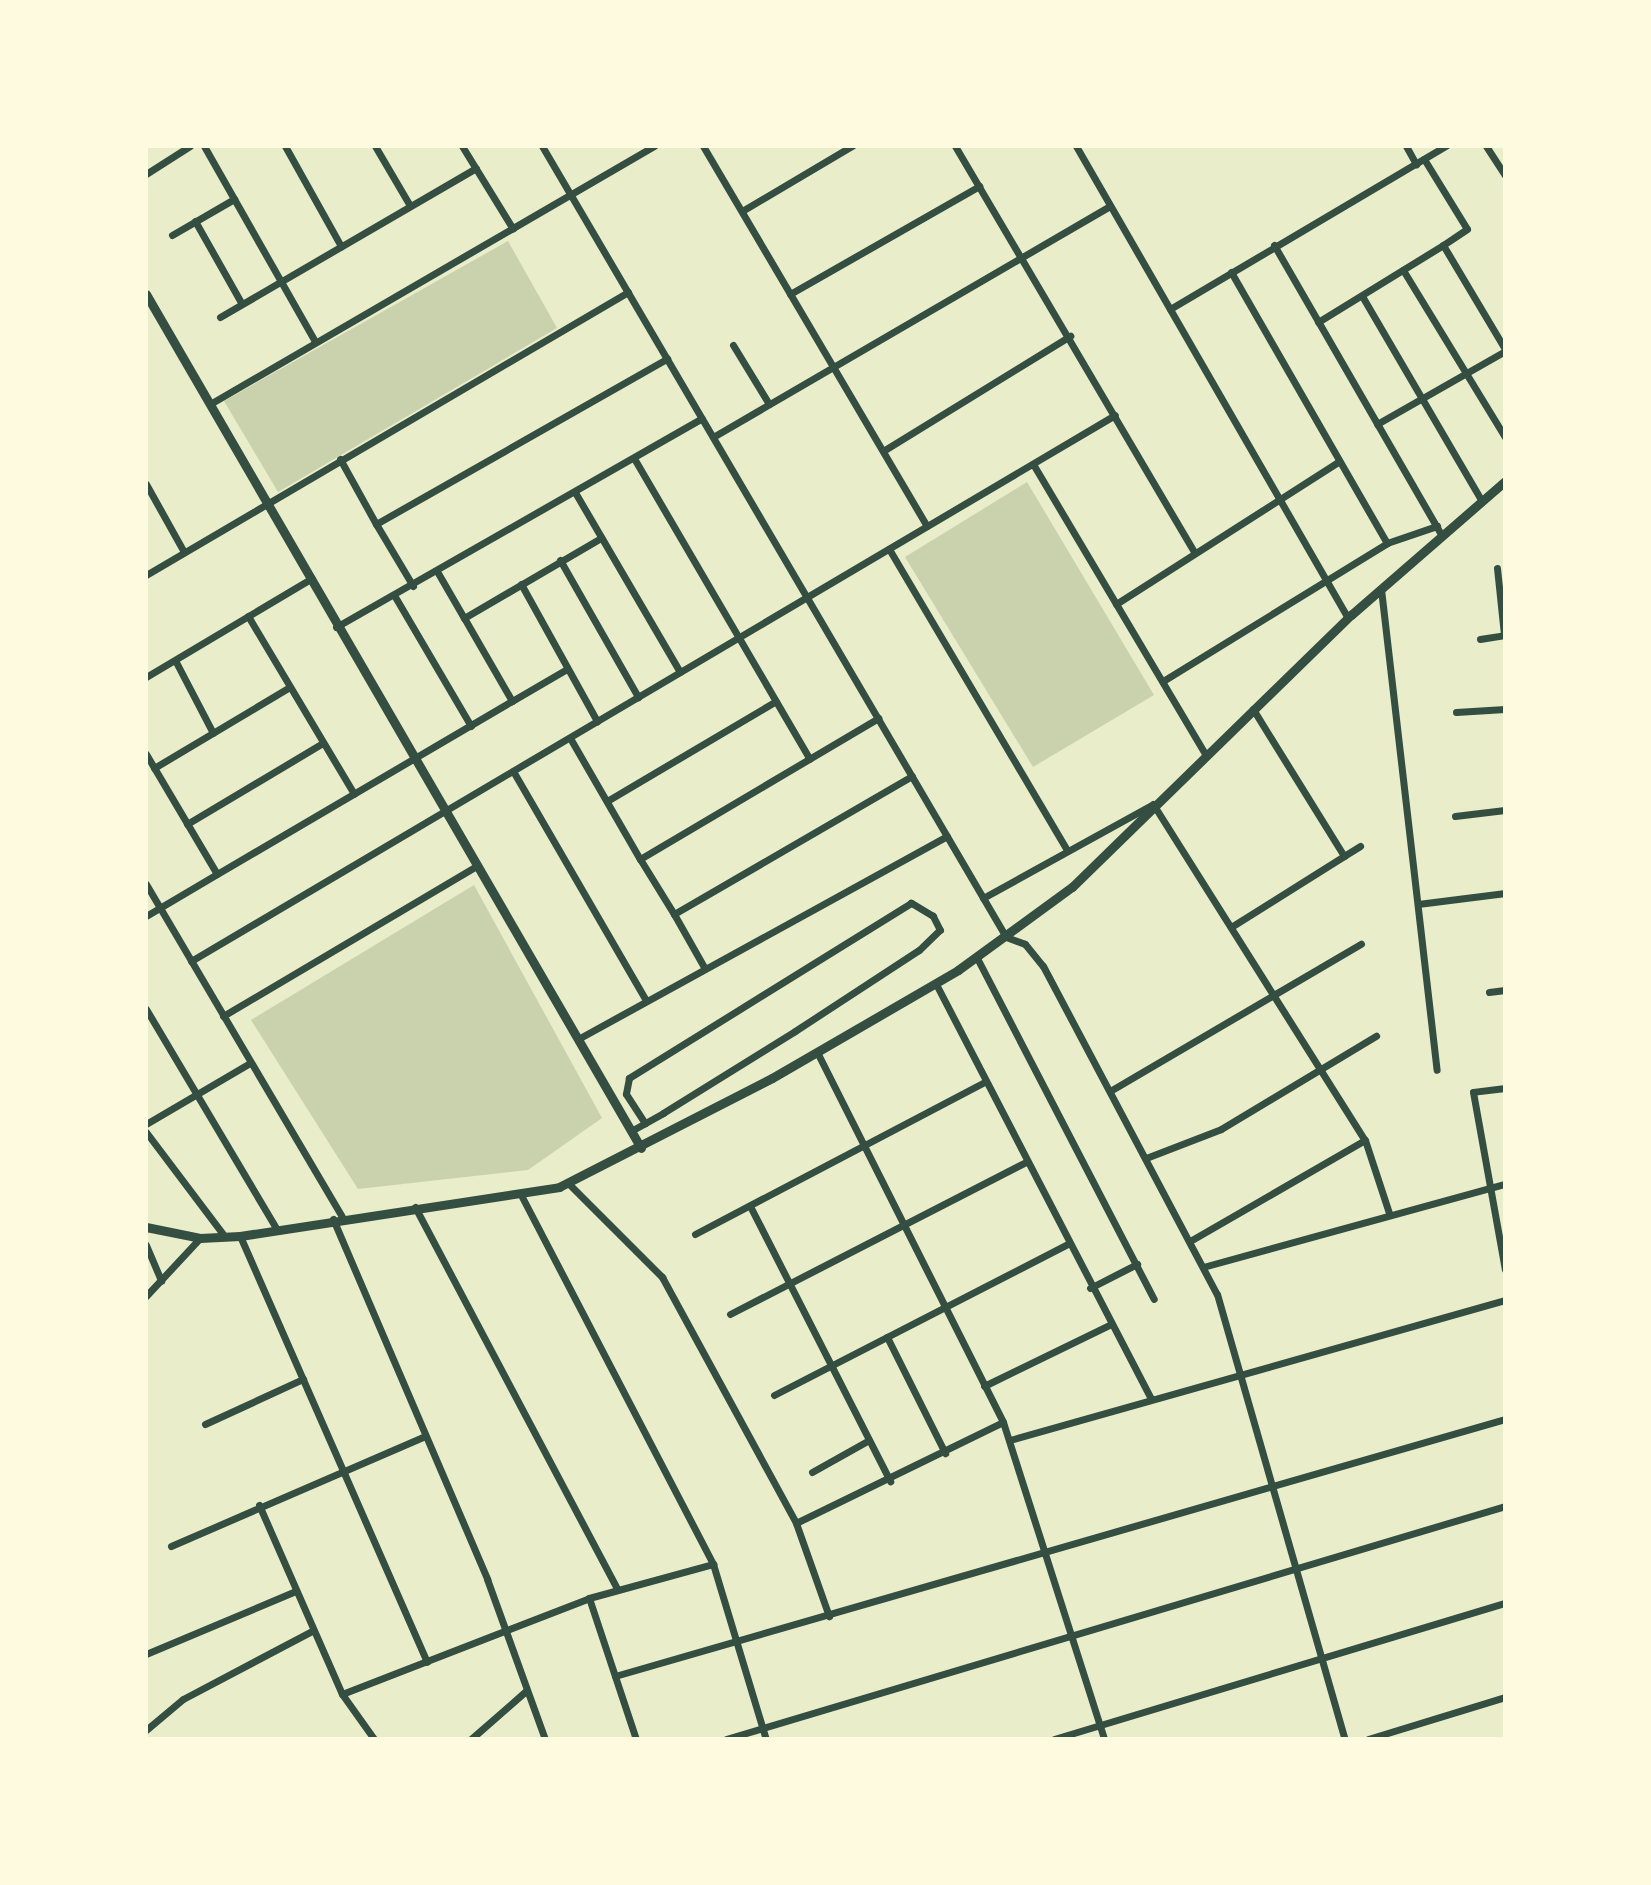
<!DOCTYPE html>
<style>
body{margin:0}
#map{position:relative;width:1651px;height:1885px;overflow:hidden;background:#e9edc9;font-family:"Exo 2",sans-serif}
div>[style]{position:absolute}
[style*='--x']{left:calc(var(--x)*1px);top:calc(var(--y)*1px);width:calc(var(--w)*1px);rotate:calc(var(--a)*1deg)}
.green>*{inset:0;background:#cad2ad}
.minor>*{height:7px;margin:-3.5px;padding:0 3.5px;transform-origin:3.5px;border-radius:3.5px;background:#344e41}
.tertiary>*{height:9px;margin:-4.5px;padding:0 4.5px;transform-origin:4.5px;border-radius:4.5px;background:#344e41}
span{translate:-50% -50%;white-space:nowrap;text-align:center;line-height:1.15;-webkit-text-stroke:8px #fefae0;paint-order:stroke}
.frame{position:absolute;inset:0;border:148px solid #fefae0;pointer-events:none}
</style>
<div id="map">
<div class="green">
<div style="clip-path:polygon(508px 241px,557px 328px,278px 492px,224px 401px)"></div>
<div style="clip-path:polygon(1027px 482px,1154px 695px,1033px 767px,905px 557px)"></div>
<div style="clip-path:polygon(474px 885px,602px 1118px,528px 1170px,358px 1189px,251px 1020px)"></div>
</div>
<div class="minor">
<div style="--x:204;--y:146;--w:224;--a:60.4"></div>
<div style="--x:285;--y:146;--w:115;--a:60.8"></div>
<div style="--x:375;--y:146;--w:67;--a:59.6"></div>
<div style="--x:462;--y:146;--w:97;--a:58.4"></div>
<div style="--x:542;--y:146;--w:917;--a:59.6"></div>
<div style="--x:1006;--y:937;--w:20;--a:20"></div>
<div style="--x:1025;--y:944;--w:28;--a:51"></div>
<div style="--x:1043;--y:966;--w:371;--a:62.1"></div>
<div style="--x:1217;--y:1294;--w:463;--a:74"></div>
<div style="--x:703;--y:146;--w:441;--a:59.5"></div>
<div style="--x:955;--y:146;--w:471;--a:59.5"></div>
<div style="--x:1076;--y:146;--w:545;--a:60.05"></div>
<div style="--x:1406;--y:146;--w:21;--a:61"></div>
<div style="--x:1486;--y:146;--w:35;--a:57"></div>
<div style="--x:1424;--y:159;--w:82;--a:58.4"></div>
<div style="--x:1467;--y:229;--w:29;--a:146"></div>
<div style="--x:146;--y:174;--w:52;--a:-32.5"></div>
<div style="--x:742;--y:211;--w:128;--a:-30.6"></div>
<div style="--x:195;--y:221;--w:95;--a:60.5"></div>
<div style="--x:172;--y:235;--w:72;--a:-30.1"></div>
<div style="--x:1274;--y:245;--w:336;--a:60"></div>
<div style="--x:1403;--y:270;--w:196;--a:58.6"></div>
<div style="--x:1231;--y:272;--w:313;--a:60.1"></div>
<div style="--x:790;--y:294;--w:218;--a:-29.7"></div>
<div style="--x:1362;--y:296;--w:238;--a:59.7"></div>
<div style="--x:1170;--y:309;--w:321;--a:-30.6"></div>
<div style="--x:220;--y:317;--w:296;--a:-30.2"></div>
<div style="--x:1318;--y:322;--w:147;--a:-31.6"></div>
<div style="--x:1443;--y:245;--w:121;--a:59.2"></div>
<div style="--x:733;--y:345;--w:69;--a:58.6"></div>
<div style="--x:210;--y:404;--w:514;--a:-30.16"></div>
<div style="--x:1377;--y:424;--w:147;--a:-29.7"></div>
<div style="--x:713;--y:437;--w:459;--a:-30.2"></div>
<div style="--x:883;--y:451;--w:220;--a:-31.6"></div>
<div style="--x:340;--y:459;--w:74;--a:61"></div>
<div style="--x:635;--y:460;--w:346;--a:59.7"></div>
<div style="--x:1033;--y:464;--w:339;--a:59.3"></div>
<div style="--x:146;--y:484;--w:78;--a:60.8"></div>
<div style="--x:576;--y:494;--w:206;--a:59.7"></div>
<div style="--x:889;--y:549;--w:347;--a:59.4"></div>
<div style="--x:560;--y:560;--w:158;--a:60.3"></div>
<div style="--x:1497;--y:568;--w:67;--a:84"></div>
<div style="--x:438;--y:573;--w:52;--a:60"></div>
<div style="--x:464;--y:618;--w:159;--a:-30.3"></div>
<div style="--x:146;--y:575;--w:559;--a:-30.42"></div>
<div style="--x:521;--y:584;--w:157;--a:61"></div>
<div style="--x:413;--y:586;--w:72;--a:-120.8"></div>
<div style="--x:376;--y:524;--w:335;--a:-29.6"></div>
<div style="--x:1381;--y:589;--w:484;--a:83.4"></div>
<div style="--x:394;--y:595;--w:152;--a:59.6"></div>
<div style="--x:1116;--y:604;--w:264;--a:-32.6"></div>
<div style="--x:248;--y:616;--w:207;--a:59.2"></div>
<div style="--x:336;--y:627;--w:421;--a:-29.7"></div>
<div style="--x:1480;--y:639;--w:25;--a:-9"></div>
<div style="--x:176;--y:662;--w:80;--a:62.5"></div>
<div style="--x:146;--y:677;--w:193;--a:-30.8"></div>
<div style="--x:1163;--y:681;--w:263;--a:-31.6"></div>
<div style="--x:1387;--y:543;--w:53;--a:-18.8"></div>
<div style="--x:512;--y:701;--w:64;--a:-30.2"></div>
<div style="--x:1456;--y:712;--w:49;--a:-3.5"></div>
<div style="--x:570;--y:738;--w:140;--a:60"></div>
<div style="--x:640;--y:859;--w:277;--a:-30.6"></div>
<div style="--x:146;--y:754;--w:139;--a:59.4"></div>
<div style="--x:217;--y:874;--w:342;--a:-30.4"></div>
<div style="--x:512;--y:701;--w:96;--a:-120"></div>
<div style="--x:154;--y:768;--w:158;--a:-30.8"></div>
<div style="--x:513;--y:771;--w:263;--a:59.9"></div>
<div style="--x:607;--y:801;--w:196;--a:-30.6"></div>
<div style="--x:1455;--y:816;--w:50;--a:-6.8"></div>
<div style="--x:187;--y:824;--w:158;--a:-30.8"></div>
<div style="--x:1344;--y:856;--w:19;--a:-32"></div>
<div style="--x:640;--y:859;--w:65;--a:58.3"></div>
<div style="--x:146;--y:884;--w:386;--a:59.5"></div>
<div style="--x:983;--y:898;--w:194;--a:-28.9"></div>
<div style="--x:1153;--y:804;--w:397;--a:57.8"></div>
<div style="--x:1365;--y:1140;--w:77;--a:71.8"></div>
<div style="--x:1418;--y:904;--w:88;--a:-7.2"></div>
<div style="--x:146;--y:916;--w:82;--a:-30.6"></div>
<div style="--x:1231;--y:927;--w:133;--a:-32.1"></div>
<div style="--x:1344;--y:856;--w:173;--a:-121.8"></div>
<div style="--x:977;--y:958;--w:384;--a:62.6"></div>
<div style="--x:191;--y:961;--w:1073;--a:-30.58"></div>
<div style="--x:704;--y:967;--w:61;--a:-119.5"></div>
<div style="--x:674;--y:914;--w:275;--a:-30.1"></div>
<div style="--x:936;--y:984;--w:466;--a:62.6"></div>
<div style="--x:1489;--y:992;--w:16;--a:-7"></div>
<div style="--x:146;--y:1009;--w:257;--a:59.3"></div>
<div style="--x:223;--y:1016;--w:295;--a:-30.6"></div>
<div style="--x:578;--y:1039;--w:421;--a:-28.8"></div>
<div style="--x:817;--y:1052;--w:414;--a:63.3"></div>
<div style="--x:1003;--y:1422;--w:333;--a:72.3"></div>
<div style="--x:1505;--y:1088;--w:32;--a:173"></div>
<div style="--x:1473;--y:1092;--w:180;--a:79.8"></div>
<div style="--x:1110;--y:1091;--w:291;--a:-30.4"></div>
<div style="--x:146;--y:1124;--w:121;--a:-30.4"></div>
<div style="--x:631;--y:1131;--w:37;--a:-29"></div>
<div style="--x:663;--y:1113;--w:155;--a:-31.8"></div>
<div style="--x:795;--y:1031;--w:148;--a:-33.2"></div>
<div style="--x:919;--y:950;--w:29;--a:-44"></div>
<div style="--x:940;--y:930;--w:16;--a:-117"></div>
<div style="--x:933;--y:916;--w:26;--a:-149"></div>
<div style="--x:911;--y:903;--w:332;--a:148.2"></div>
<div style="--x:629;--y:1078;--w:16;--a:101"></div>
<div style="--x:626;--y:1094;--w:35;--a:57"></div>
<div style="--x:146;--y:1132;--w:131;--a:53"></div>
<div style="--x:1146;--y:1158;--w:80;--a:-21.1"></div>
<div style="--x:1221;--y:1129;--w:181;--a:-31"></div>
<div style="--x:569;--y:1184;--w:132;--a:45"></div>
<div style="--x:662;--y:1277;--w:280;--a:61.4"></div>
<div style="--x:796;--y:1523;--w:99;--a:70.5"></div>
<div style="--x:521;--y:1195;--w:416;--a:62.5"></div>
<div style="--x:713;--y:1564;--w:183;--a:73.2"></div>
<div style="--x:750;--y:1206;--w:309;--a:63"></div>
<div style="--x:415;--y:1207;--w:433;--a:62.1"></div>
<div style="--x:333;--y:1219;--w:392;--a:66.8"></div>
<div style="--x:487;--y:1579;--w:170;--a:70.1"></div>
<div style="--x:695;--y:1234;--w:327;--a:-27.7"></div>
<div style="--x:240;--y:1236;--w:465;--a:66.3"></div>
<div style="--x:1190;--y:1241;--w:202;--a:-30"></div>
<div style="--x:146;--y:1245;--w:39;--a:67"></div>
<div style="--x:1203;--y:1267;--w:313;--a:-15.4"></div>
<div style="--x:1090;--y:1288;--w:53;--a:-27.1"></div>
<div style="--x:146;--y:1296;--w:79;--a:-47"></div>
<div style="--x:730;--y:1314;--w:333;--a:-27.2"></div>
<div style="--x:887;--y:1337;--w:130;--a:63.4"></div>
<div style="--x:984;--y:1386;--w:139;--a:-26"></div>
<div style="--x:774;--y:1395;--w:331;--a:-27.2"></div>
<div style="--x:205;--y:1424;--w:108;--a:-24.7"></div>
<div style="--x:1010;--y:1440;--w:514;--a:-15.79"></div>
<div style="--x:812;--y:1472;--w:65;--a:-29.3"></div>
<div style="--x:259;--y:1505;--w:206;--a:66.3"></div>
<div style="--x:342;--y:1694;--w:55;--a:54.6"></div>
<div style="--x:796;--y:1523;--w:230;--a:-26"></div>
<div style="--x:171;--y:1546;--w:277;--a:-23.4"></div>
<div style="--x:589;--y:1598;--w:149;--a:71.6"></div>
<div style="--x:146;--y:1654;--w:163;--a:-22.8"></div>
<div style="--x:615;--y:1676;--w:926;--a:-16.11"></div>
<div style="--x:342;--y:1694;--w:265;--a:-21.2"></div>
<div style="--x:589;--y:1598;--w:129;--a:-15.3"></div>
<div style="--x:146;--y:1730;--w:48;--a:-40"></div>
<div style="--x:183;--y:1699;--w:146;--a:-27.8"></div>
<div style="--x:471;--y:1739;--w:74;--a:-41.2"></div>
<div style="--x:726;--y:1739;--w:813;--a:-16.65"></div>
<div style="--x:1054;--y:1739;--w:471;--a:-16.8"></div>
<div style="--x:1368;--y:1739;--w:143;--a:-17"></div>
</div>
<div class="tertiary">
<div style="--x:146;--y:294;--w:987;--a:59.9"></div>
<div style="--x:146;--y:1227;--w:55;--a:11.5"></div>
<div style="--x:200;--y:1238;--w:40;--a:-2.9"></div>
<div style="--x:240;--y:1236;--w:323;--a:-8.7"></div>
<div style="--x:559;--y:1187;--w:239;--a:-27.1"></div>
<div style="--x:772;--y:1078;--w:215;--a:-30.1"></div>
<div style="--x:958;--y:970;--w:141;--a:-36.1"></div>
<div style="--x:1072;--y:887;--w:390;--a:-44.3"></div>
<div style="--x:1351;--y:615;--w:204;--a:-41"></div>
</div>
<div class="frame"></div>
</div>
